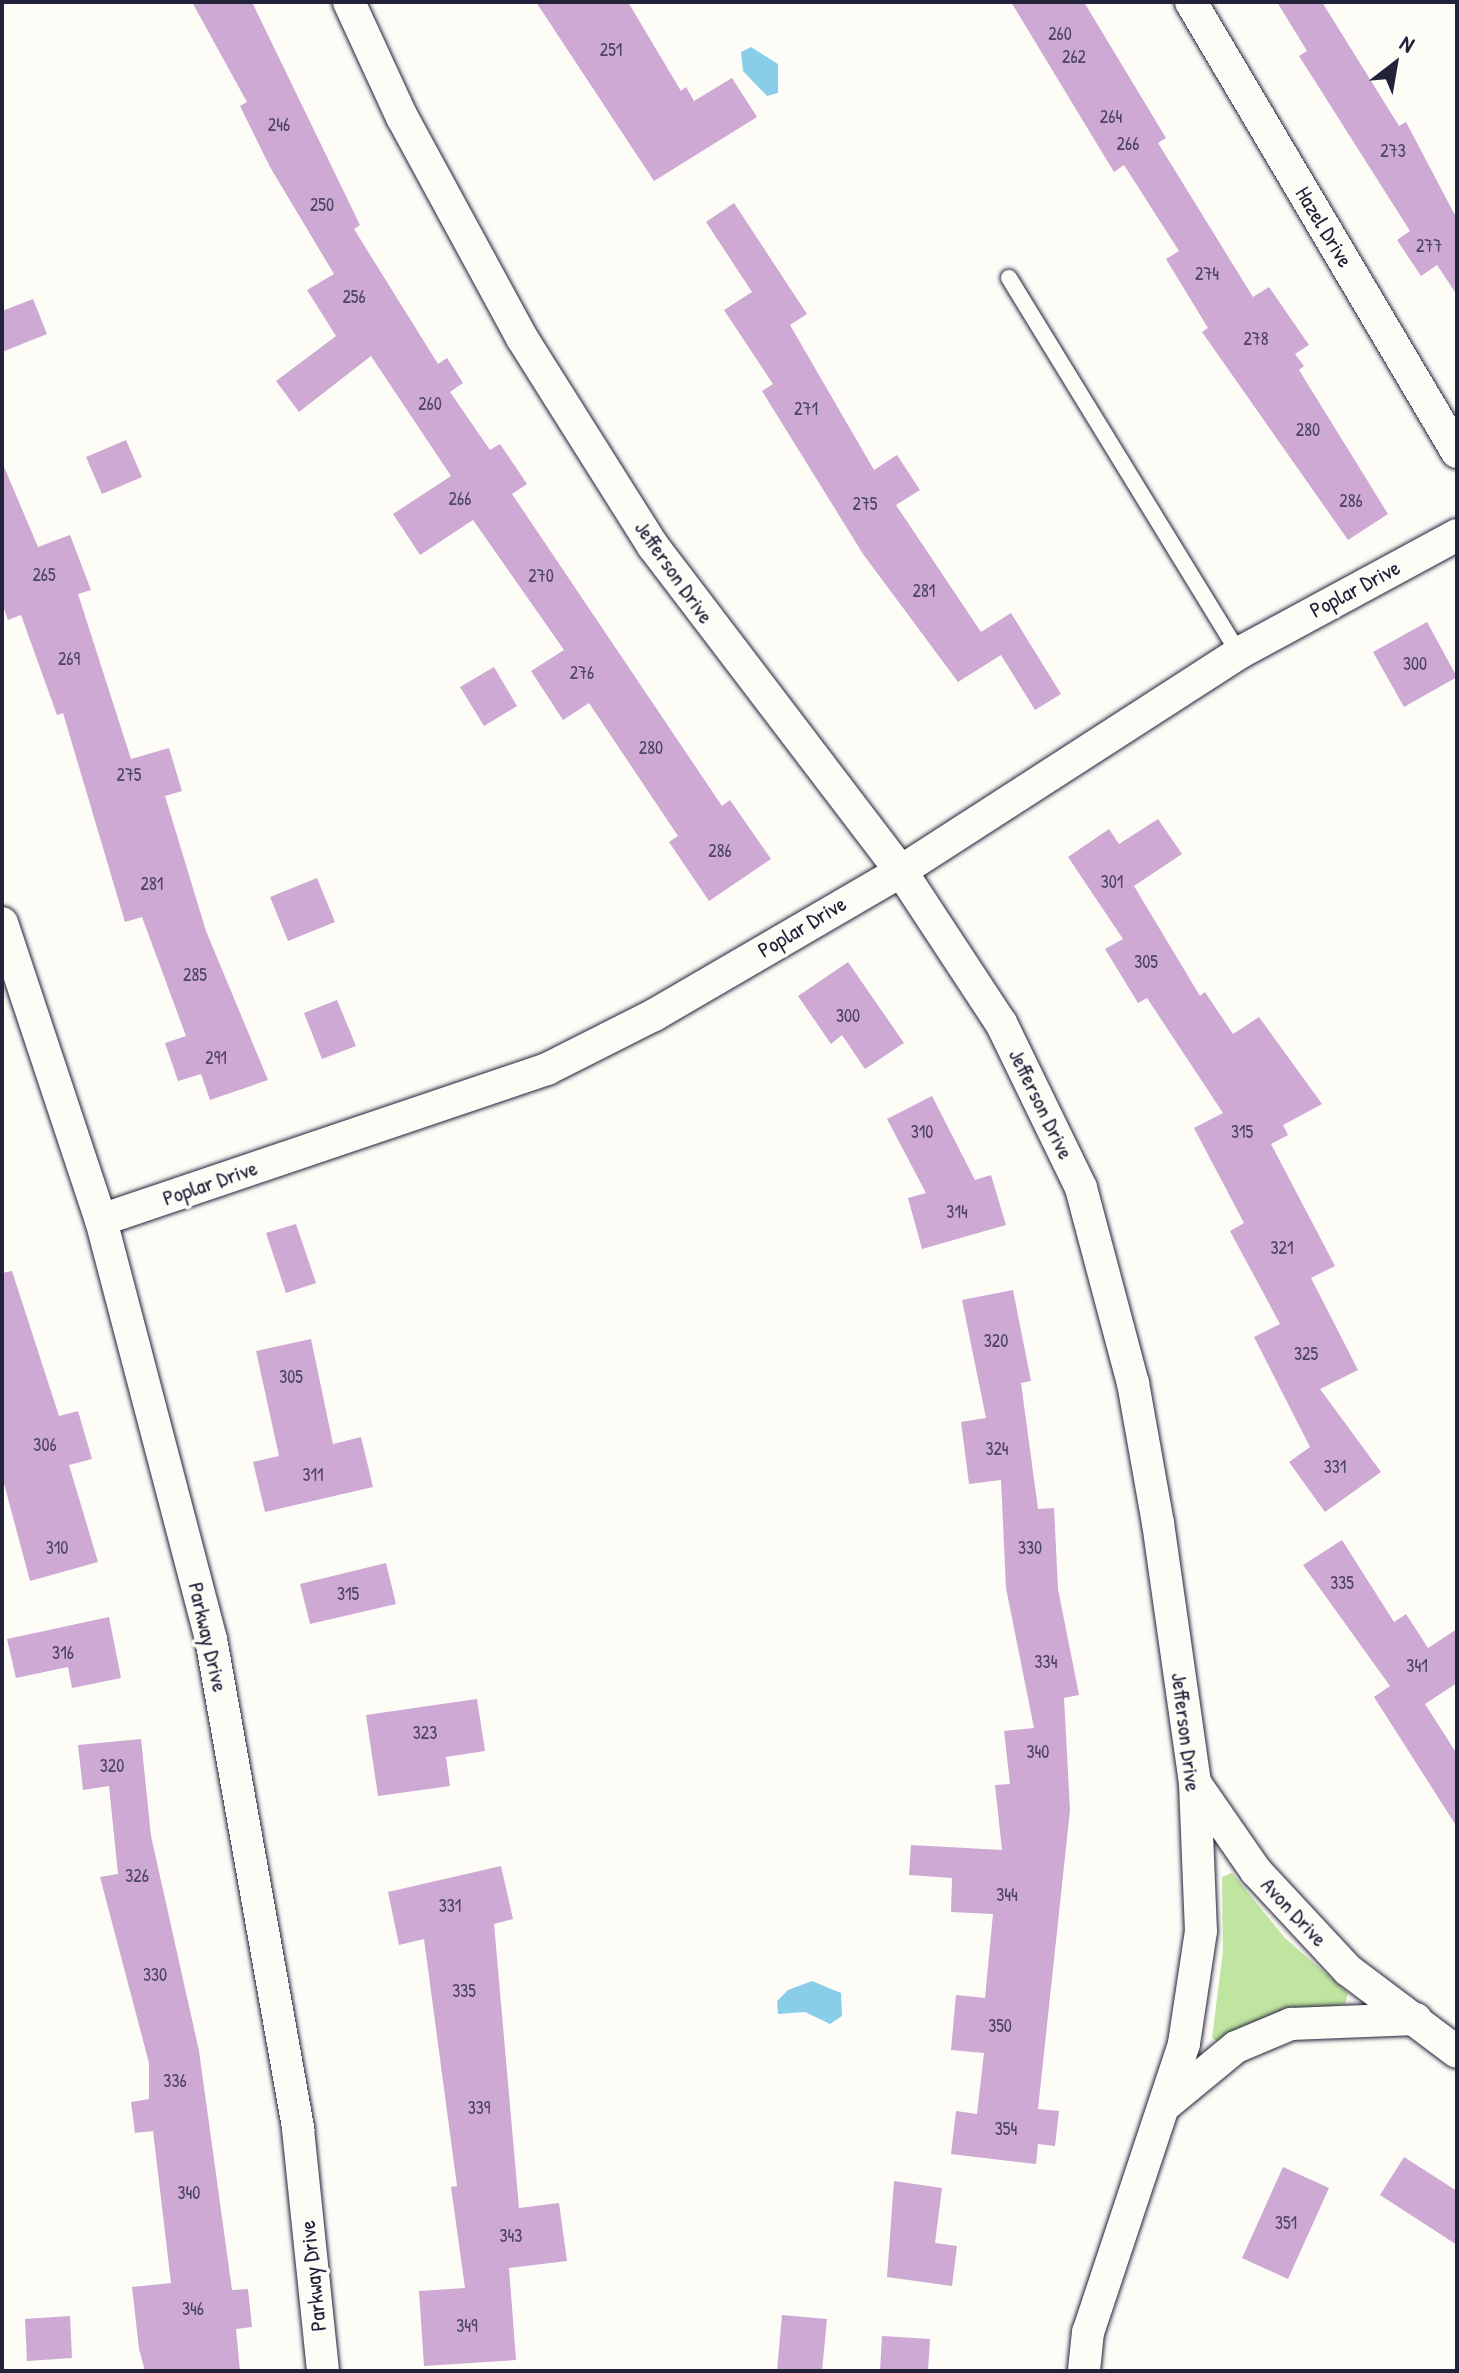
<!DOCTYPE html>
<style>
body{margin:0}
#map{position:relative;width:1459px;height:2373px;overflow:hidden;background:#fdfcf7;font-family:"Patrick Hand",sans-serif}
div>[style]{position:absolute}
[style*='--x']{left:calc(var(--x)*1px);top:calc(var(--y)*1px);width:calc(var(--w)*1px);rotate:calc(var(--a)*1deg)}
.green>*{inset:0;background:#bfe5a0}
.water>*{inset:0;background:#88cee9}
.building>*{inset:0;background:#cda9d3}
.roads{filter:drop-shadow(0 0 2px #22223b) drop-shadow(0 0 2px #22223b)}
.lane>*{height:16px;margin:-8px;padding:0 8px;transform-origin:8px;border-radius:8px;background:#fdfcf7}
.street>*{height:32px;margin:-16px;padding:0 16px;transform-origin:16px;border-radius:16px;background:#fdfcf7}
span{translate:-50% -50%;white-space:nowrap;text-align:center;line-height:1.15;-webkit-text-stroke:7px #fdfcf7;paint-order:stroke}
.number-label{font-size:18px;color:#4d4461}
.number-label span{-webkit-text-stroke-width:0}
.street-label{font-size:22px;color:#22223b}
.frame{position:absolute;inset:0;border:4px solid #22223b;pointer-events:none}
.north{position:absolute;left:1355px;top:24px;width:80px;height:80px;-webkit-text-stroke:6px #fdfcf7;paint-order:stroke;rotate:31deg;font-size:22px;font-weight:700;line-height:32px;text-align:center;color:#22223b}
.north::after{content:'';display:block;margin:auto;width:28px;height:36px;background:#22223b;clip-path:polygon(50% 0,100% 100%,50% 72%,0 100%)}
</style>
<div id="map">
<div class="green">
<div style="clip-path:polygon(1232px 1873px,1285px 1938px,1348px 1993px,1345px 2004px,1274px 2015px,1221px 2044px,1212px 2038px,1223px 1951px,1222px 1877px)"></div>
</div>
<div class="water">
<div style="clip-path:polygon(751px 47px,778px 64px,778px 93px,767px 96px,743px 71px,741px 52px)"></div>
<div style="clip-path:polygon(812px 1981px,841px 1993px,842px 2016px,830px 2024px,805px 2012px,778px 2014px,777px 2001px,788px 1990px)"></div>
</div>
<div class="building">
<div style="clip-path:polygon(192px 2px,252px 2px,360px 225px,354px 229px,438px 364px,447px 358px,463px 383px,450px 392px,490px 450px,500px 444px,527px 484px,512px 494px,722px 806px,730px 800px,771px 859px,709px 901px,669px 842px,678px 836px,589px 703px,563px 720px,531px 671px,564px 650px,473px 520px,420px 555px,393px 514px,451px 476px,371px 356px,299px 412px,276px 381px,336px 336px,307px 290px,334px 274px,270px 167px,240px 106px,247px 102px)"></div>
<div style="clip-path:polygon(536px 2px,628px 2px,681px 91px,686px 87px,694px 101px,732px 78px,757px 117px,654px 181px)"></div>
<div style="clip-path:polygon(1011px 2px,1084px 2px,1166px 138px,1158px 143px,1253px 297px,1269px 287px,1309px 345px,1295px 354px,1304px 366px,1299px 370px,1388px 514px,1348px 540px,1202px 332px,1208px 328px,1166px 259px,1179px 251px,1124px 165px,1114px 172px)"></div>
<div style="clip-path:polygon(1277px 2px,1322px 2px,1399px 126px,1406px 122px,1457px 219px,1457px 295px,1437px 265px,1421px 276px,1397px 240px,1410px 231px,1299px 56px,1307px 51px)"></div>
<div style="clip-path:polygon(734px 203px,807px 314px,790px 325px,874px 470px,897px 455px,920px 490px,896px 505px,981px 632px,1011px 613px,1061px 694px,1035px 710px,1001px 655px,958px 682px,863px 554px,762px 391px,773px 384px,724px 310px,752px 292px,706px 222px)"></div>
<div style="clip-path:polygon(33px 299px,47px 334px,2px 352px,2px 311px)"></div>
<div style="clip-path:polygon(126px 440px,142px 477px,102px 494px,86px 457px)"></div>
<div style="clip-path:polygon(2px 462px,38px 547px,70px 535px,91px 590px,78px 594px,131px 759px,169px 748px,182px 791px,165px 796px,206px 931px,268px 1080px,210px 1100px,201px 1074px,178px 1081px,165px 1043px,186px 1036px,142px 917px,125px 922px,63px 713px,57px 715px,21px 615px,8px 620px,2px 603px)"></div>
<div style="clip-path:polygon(1427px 622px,1457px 677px,1404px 707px,1373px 652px)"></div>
<div style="clip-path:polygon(494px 667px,517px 706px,484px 726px,460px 687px)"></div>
<div style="clip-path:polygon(1158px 819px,1182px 854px,1134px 886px,1200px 996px,1205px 992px,1233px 1034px,1259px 1017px,1322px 1104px,1283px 1125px,1288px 1135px,1271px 1144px,1335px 1266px,1311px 1278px,1358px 1370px,1320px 1389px,1381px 1472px,1325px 1512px,1289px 1462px,1310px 1447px,1254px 1337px,1280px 1324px,1230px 1231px,1244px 1223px,1194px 1128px,1223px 1113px,1147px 998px,1138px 1003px,1105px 949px,1123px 939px,1068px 857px,1109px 829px,1119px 844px)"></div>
<div style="clip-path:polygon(317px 878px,335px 922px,288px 941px,270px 897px)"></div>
<div style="clip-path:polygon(848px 962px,904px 1043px,865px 1069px,842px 1035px,831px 1044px,798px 996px)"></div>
<div style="clip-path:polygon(337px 1000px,356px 1046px,322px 1059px,304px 1013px)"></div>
<div style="clip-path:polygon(932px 1096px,975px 1180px,991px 1175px,1006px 1225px,922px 1249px,908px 1198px,926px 1193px,887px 1119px)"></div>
<div style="clip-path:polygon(296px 1224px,316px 1283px,286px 1293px,266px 1233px)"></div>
<div style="clip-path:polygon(12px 1271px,59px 1416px,78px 1411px,92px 1459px,69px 1465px,98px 1562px,30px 1581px,2px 1476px,2px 1273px)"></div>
<div style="clip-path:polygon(1013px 1290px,1031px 1381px,1021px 1383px,1038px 1509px,1054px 1508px,1058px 1589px,1079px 1695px,1064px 1698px,1070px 1810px,1038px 2109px,1059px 2111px,1055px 2146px,1038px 2144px,1036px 2164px,951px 2154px,956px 2111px,977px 2114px,984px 2053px,951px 2050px,956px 1995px,985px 1998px,993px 1914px,951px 1912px,952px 1878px,909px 1875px,911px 1845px,1002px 1850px,995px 1785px,1010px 1784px,1004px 1731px,1034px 1728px,1006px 1588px,1001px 1480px,969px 1484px,961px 1422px,986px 1418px,962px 1300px)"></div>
<div style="clip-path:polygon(311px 1339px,333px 1444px,361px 1437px,373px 1487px,265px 1512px,253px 1462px,279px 1456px,256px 1351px)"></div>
<div style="clip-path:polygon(1342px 1540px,1394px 1622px,1406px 1614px,1428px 1648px,1457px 1629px,1457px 1683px,1425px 1704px,1457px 1754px,1457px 1827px,1374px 1697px,1390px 1686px,1303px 1565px)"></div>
<div style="clip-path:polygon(386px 1563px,396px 1604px,310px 1624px,300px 1584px)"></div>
<div style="clip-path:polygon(109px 1617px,121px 1678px,72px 1688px,68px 1667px,16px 1678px,7px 1639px)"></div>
<div style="clip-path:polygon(477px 1699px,485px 1751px,446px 1757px,450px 1786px,378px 1796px,366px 1715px)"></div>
<div style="clip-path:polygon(141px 1739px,151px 1836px,199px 2051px,232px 2290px,248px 2289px,252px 2327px,236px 2329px,240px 2371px,145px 2371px,139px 2349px,132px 2287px,171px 2283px,153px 2131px,135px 2133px,131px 2102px,149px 2099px,149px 2063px,100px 1877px,118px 1874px,109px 1786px,83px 1790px,78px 1745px)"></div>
<div style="clip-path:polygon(501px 1866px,513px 1919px,494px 1924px,519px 2208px,559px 2203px,567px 2261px,509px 2268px,516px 2360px,424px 2366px,419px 2291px,465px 2288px,451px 2187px,457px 2186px,424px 1939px,399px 1945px,388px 1892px)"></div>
<div style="clip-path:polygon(1404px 2157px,1457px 2191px,1457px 2245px,1380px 2195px)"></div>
<div style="clip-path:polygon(1283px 2167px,1329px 2188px,1288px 2279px,1242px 2258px)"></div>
<div style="clip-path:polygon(894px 2181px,942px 2188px,935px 2243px,957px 2246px,952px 2286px,887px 2277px)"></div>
<div style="clip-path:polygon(782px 2315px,827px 2319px,822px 2371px,777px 2371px)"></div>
<div style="clip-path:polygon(70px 2316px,72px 2358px,27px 2361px,25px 2319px)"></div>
<div style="clip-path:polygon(882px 2336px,930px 2339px,928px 2371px,880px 2371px)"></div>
</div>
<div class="roads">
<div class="lane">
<div style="--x:1009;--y:278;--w:440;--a:58.5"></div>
</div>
<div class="street">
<div style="--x:349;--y:2;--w:127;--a:65.3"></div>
<div style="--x:402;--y:117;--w:251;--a:61.5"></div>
<div style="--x:522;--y:338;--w:246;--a:57.8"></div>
<div style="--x:653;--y:546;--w:409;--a:52.7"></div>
<div style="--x:901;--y:871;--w:182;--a:56.7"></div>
<div style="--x:1001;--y:1023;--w:183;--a:64.1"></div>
<div style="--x:1081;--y:1188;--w:202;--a:75.1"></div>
<div style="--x:1133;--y:1383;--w:142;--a:79.9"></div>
<div style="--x:1158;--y:1523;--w:263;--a:81.9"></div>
<div style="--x:1195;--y:1783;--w:148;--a:87.7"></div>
<div style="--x:1201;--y:1931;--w:114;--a:98.6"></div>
<div style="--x:1184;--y:2044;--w:304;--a:108.4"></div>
<div style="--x:1088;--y:2332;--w:39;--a:96"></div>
<div style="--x:1191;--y:2;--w:523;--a:59.41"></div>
<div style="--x:2;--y:923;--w:313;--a:71.6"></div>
<div style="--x:101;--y:1220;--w:433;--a:75.3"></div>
<div style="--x:211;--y:1639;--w:498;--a:79.9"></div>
<div style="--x:298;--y:2129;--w:243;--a:84.1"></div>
<div style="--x:101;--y:1220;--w:471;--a:-18.7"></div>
<div style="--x:547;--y:1069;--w:120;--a:-26.8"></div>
<div style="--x:654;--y:1015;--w:286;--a:-30.2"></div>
<div style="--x:901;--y:871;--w:402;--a:-32.8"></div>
<div style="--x:1239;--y:653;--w:248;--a:-28.4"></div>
<div style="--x:1195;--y:1783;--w:107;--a:55.3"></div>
<div style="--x:1256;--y:1871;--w:135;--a:47.1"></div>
<div style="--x:1348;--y:1970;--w:136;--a:37"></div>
<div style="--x:1168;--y:2103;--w:88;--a:-39.5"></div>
<div style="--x:1236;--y:2047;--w:60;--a:-22.7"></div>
<div style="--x:1291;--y:2024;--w:125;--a:-2.3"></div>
</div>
</div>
<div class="number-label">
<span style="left:1060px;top:34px">260</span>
<span style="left:611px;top:50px">251</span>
<span style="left:1074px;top:57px">262</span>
<span style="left:1111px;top:117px">264</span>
<span style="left:279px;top:125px">246</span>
<span style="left:1128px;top:144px">266</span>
<span style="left:1393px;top:151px">273</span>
<span style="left:322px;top:205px">250</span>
<span style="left:1429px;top:246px">277</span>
<span style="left:1207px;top:274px">274</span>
<span style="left:354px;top:297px">256</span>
<span style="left:1256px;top:339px">278</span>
<span style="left:430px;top:404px">260</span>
<span style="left:806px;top:409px">271</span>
<span style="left:1308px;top:430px">280</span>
<span style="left:460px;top:499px">266</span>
<span style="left:1351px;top:501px">286</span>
<span style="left:865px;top:504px">275</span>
<span style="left:44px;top:575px">265</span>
<span style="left:541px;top:576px">270</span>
<span style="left:924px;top:591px">281</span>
<span style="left:69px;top:659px">269</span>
<span style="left:1415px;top:664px">300</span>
<span style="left:582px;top:673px">276</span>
<span style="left:651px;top:748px">280</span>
<span style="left:129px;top:775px">275</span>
<span style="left:720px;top:851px">286</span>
<span style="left:1112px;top:882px">301</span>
<span style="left:152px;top:884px">281</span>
<span style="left:1146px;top:962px">305</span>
<span style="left:195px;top:975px">285</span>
<span style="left:848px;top:1016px">300</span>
<span style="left:216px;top:1058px">291</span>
<span style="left:922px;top:1132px">310</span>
<span style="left:1242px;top:1132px">315</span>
<span style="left:957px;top:1212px">314</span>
<span style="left:1282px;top:1248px">321</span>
<span style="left:996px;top:1341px">320</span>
<span style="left:1306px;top:1354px">325</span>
<span style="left:291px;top:1377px">305</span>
<span style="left:45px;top:1445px">306</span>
<span style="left:997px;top:1449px">324</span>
<span style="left:1335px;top:1467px">331</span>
<span style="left:313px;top:1475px">311</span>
<span style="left:57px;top:1548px">310</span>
<span style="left:1030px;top:1548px">330</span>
<span style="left:1342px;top:1583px">335</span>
<span style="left:348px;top:1594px">315</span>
<span style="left:63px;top:1653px">316</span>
<span style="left:1046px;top:1662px">334</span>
<span style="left:1417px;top:1666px">341</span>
<span style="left:425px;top:1733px">323</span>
<span style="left:1038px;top:1752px">340</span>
<span style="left:112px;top:1766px">320</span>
<span style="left:137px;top:1876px">326</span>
<span style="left:1007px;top:1895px">344</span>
<span style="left:450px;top:1906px">331</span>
<span style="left:155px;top:1975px">330</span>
<span style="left:464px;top:1991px">335</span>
<span style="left:1000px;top:2026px">350</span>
<span style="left:175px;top:2081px">336</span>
<span style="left:479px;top:2108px">339</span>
<span style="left:1006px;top:2129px">354</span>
<span style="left:189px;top:2193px">340</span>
<span style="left:1286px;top:2223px">351</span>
<span style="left:511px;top:2236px">343</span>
<span style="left:193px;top:2309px">346</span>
<span style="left:467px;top:2326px">349</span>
</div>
<div class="street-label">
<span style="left:1324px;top:227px;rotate:59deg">Hazel Drive</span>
<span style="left:674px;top:572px;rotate:55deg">Jefferson Drive</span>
<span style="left:1355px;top:589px;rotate:-28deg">Poplar Drive</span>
<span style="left:802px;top:927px;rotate:-31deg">Poplar Drive</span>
<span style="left:1041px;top:1104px;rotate:64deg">Jefferson Drive</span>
<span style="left:210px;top:1183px;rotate:-19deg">Poplar Drive</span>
<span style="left:208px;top:1637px;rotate:77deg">Parkway Drive</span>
<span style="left:1186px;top:1732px;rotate:83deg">Jefferson Drive</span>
<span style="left:1294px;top:1912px;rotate:47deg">Avon Drive</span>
<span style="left:313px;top:2276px;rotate:-96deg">Parkway Drive</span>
</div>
<div class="frame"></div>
<div class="north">N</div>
</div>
